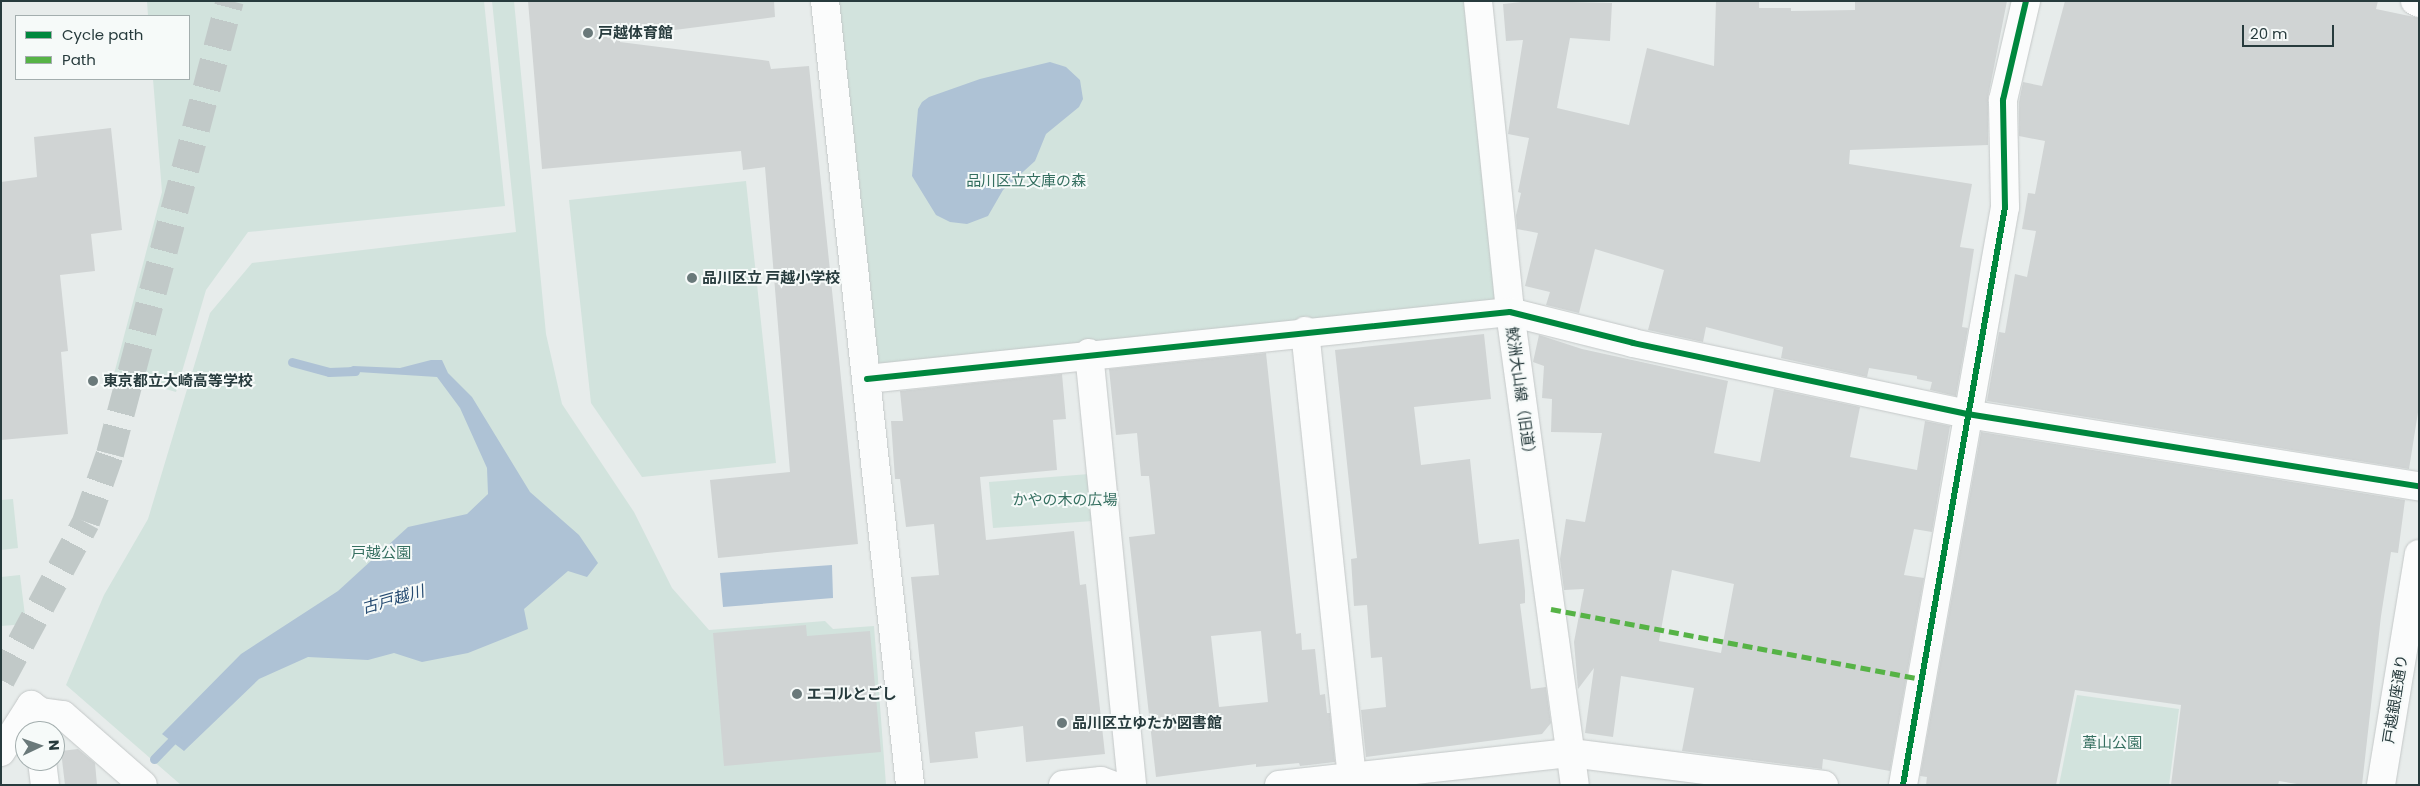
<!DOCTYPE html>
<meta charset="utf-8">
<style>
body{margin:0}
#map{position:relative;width:2420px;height:786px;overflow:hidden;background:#e7eceb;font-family:Poppins,"Noto Sans JP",sans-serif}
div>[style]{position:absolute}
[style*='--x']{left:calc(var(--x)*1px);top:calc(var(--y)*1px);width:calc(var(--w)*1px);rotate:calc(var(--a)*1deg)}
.green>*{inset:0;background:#d2e3dd}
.water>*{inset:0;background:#aec2d5}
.stream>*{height:9px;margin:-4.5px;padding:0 4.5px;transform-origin:4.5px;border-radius:4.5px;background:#aec2d5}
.building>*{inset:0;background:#d0d4d4}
.secondary-tunnel>*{height:28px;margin-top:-14px;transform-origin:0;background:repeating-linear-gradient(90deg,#c1c9c8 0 28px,transparent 0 42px)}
.roads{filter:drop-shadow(0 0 1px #c4c8c8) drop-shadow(0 0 1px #c4c8c8)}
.minor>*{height:28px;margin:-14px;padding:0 14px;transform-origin:14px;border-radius:14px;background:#fbfcfc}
.tertiary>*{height:28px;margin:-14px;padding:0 14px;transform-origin:14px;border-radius:14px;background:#fbfcfc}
.quiet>*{height:5px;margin-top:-2.5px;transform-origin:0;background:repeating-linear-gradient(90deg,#56b346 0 10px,transparent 0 15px)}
.cycleway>*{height:6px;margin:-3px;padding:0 3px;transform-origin:3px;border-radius:3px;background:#00873e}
.dots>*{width:14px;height:14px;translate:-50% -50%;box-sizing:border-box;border:2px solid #f6faf9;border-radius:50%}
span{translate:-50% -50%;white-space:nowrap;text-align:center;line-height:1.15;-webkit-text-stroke:4px #f6faf9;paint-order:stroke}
.poi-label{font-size:15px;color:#273b3d;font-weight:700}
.left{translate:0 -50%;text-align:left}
.park-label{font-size:15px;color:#356f60}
.street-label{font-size:15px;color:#273b3d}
.water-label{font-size:16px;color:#274c72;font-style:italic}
.frame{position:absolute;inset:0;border:2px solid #273b3d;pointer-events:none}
.legend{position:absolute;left:15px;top:15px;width:175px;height:65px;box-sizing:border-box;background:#f6faf9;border:1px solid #a3aeae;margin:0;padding:6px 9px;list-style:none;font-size:15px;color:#273b3d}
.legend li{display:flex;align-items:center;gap:10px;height:25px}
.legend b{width:25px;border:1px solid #a3aeae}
.north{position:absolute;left:15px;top:721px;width:50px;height:50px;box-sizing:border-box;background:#f6faf9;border:1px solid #a3aeae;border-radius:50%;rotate:87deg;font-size:14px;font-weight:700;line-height:20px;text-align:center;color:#273b3d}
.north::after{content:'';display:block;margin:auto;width:18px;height:22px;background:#6a797a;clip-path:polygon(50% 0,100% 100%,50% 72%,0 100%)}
.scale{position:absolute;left:2242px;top:25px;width:92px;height:22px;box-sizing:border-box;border:2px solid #273b3d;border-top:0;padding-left:6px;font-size:15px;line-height:18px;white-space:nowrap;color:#273b3d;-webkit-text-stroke:4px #f6faf9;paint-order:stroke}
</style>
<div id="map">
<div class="green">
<div style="clip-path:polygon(147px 1px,484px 1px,505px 206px,248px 232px,206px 290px,176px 392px,114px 374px,162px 192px,153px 79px,189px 79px,189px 16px,148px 16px)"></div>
<div style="clip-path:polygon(492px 1px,514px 1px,546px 334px,562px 404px,634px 512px,672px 588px,709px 630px,825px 621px,833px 629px,874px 626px,886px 785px,181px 785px,66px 685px,104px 595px,148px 519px,210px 313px,252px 263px,516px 232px)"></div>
<div style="clip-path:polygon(824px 1px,1478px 1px,1510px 312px,867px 379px)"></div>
<div style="clip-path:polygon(746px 181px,776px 463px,642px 477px,591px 403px,569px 200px)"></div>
<div style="clip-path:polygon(1089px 474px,1093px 521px,993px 528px,989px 482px)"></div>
<div style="clip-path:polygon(13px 499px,18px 548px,1px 550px,1px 500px)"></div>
<div style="clip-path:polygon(20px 575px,26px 624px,1px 626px,1px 577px)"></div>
<div style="clip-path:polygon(2077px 695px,2179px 709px,2169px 785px,2059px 785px)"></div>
</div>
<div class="water">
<div style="clip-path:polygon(1050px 62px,1066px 67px,1080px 80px,1083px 99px,1079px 107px,1046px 134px,1035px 161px,1003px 190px,988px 216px,967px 224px,950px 222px,936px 215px,912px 176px,918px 109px,922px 102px,929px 97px,980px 79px)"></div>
<div style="clip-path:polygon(431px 360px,442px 360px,448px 373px,472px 397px,530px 492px,579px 535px,598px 563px,587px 577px,568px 571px,524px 609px,528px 629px,468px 653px,422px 662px,394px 653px,368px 660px,308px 657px,259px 679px,184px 751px,162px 734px,241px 654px,338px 591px,408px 527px,467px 514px,488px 494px,487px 468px,460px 408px,437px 377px,342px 371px,353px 366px,400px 368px)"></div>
<div style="clip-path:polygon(832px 565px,833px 598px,723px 607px,720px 573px)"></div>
</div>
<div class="stream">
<div style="--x:292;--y:362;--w:38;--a:15"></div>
<div style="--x:329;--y:372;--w:26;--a:-2"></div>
<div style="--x:154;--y:759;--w:35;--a:-46"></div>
</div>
<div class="building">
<div style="clip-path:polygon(528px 1px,774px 1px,775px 17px,620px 37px,620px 42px,769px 61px,771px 69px,809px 66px,858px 544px,718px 558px,710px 480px,790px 472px,765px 167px,743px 170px,741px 151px,542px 169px)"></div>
<div style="clip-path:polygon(1532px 1px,1612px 3px,1610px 41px,1570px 38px,1557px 108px,1629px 125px,1647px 48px,1714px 66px,1716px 1px,1759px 1px,1759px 8px,1791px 8px,1791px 11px,1855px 10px,1855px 1px,2007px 1px,1988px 97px,1988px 145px,1850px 150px,1849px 164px,1972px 184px,1960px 247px,1974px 249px,1962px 327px,1968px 328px,1956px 396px,1930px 390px,1932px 382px,1917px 379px,1917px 376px,1869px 368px,1867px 377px,1781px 358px,1783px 347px,1706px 327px,1703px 342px,1648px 330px,1664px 270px,1595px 249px,1579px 313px,1546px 305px,1550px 292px,1525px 286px,1538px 233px,1517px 229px,1516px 215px,1521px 193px,1518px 192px,1529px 138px,1508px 134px,1523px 40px,1506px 41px,1503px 4px)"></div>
<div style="clip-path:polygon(2065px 1px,2378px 1px,2376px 9px,2419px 18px,2419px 406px,2409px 469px,1987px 401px,1999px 332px,2005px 333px,2015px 274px,2027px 277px,2036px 231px,2022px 229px,2028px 193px,2035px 194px,2045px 141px,2019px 136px,2019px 102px,2023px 82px,2042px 86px)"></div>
<div style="clip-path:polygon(111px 128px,122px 230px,91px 234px,95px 271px,60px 275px,68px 351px,61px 352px,68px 434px,1px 440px,1px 182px,37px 177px,34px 137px)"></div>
<div style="clip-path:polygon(1484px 334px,1491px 399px,1414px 407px,1421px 465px,1470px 459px,1479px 544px,1519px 539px,1525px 591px,1525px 603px,1520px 604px,1531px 689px,1546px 687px,1551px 723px,1542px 734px,1366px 757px,1361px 710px,1386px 707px,1382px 657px,1371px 658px,1367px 605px,1354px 606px,1351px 559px,1357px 558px,1335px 350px)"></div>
<div style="clip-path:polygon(evenodd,1539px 335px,1582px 349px,1728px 381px,1714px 453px,1760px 462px,1774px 389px,1860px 407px,1850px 457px,1917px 470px,1925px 421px,1950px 426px,1932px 532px,1914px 529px,1904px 575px,1924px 578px,1890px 771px,1823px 759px,1822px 769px,1682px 751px,1694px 688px,1621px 676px,1613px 737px,1585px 733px,1594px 668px,1578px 689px,1574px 642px,1584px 589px,1564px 590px,1560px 559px,1566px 519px,1585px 522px,1602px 433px,1551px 432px,1552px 399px,1542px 398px,1544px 366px,1533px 362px,1539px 335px,1672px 570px,1734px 584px,1721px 653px,1659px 641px,1672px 570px)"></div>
<div style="clip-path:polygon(evenodd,1266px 353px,1296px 634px,1301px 633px,1302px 650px,1315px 649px,1320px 695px,1325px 694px,1327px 713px,1330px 713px,1335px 762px,1300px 766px,1299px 763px,1256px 767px,1256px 764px,1156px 777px,1129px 537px,1155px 534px,1149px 476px,1141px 476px,1137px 433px,1116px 435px,1109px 369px,1266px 353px,1261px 631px,1268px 702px,1219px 707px,1211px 636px,1261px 631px)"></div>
<div style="clip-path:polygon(1062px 374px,1066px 419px,1053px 420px,1057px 470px,980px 477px,986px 540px,1074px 531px,1080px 585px,1086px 584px,1105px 754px,1026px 762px,1023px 726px,975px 732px,978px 758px,930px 763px,911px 577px,939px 575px,934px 524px,906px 527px,900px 479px,895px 479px,891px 421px,903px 421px,900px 391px)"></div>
<div style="clip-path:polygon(1981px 432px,2405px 500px,2398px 553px,2391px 552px,2381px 616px,2362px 785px,2303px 785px,2279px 781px,2278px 785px,2171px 785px,2181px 705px,2075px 690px,2056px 785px,1926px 785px,1927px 777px,1920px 776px)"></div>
<div style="clip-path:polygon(806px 625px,807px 636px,870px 631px,881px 752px,724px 766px,713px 633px)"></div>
<div style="clip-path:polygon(78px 749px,95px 763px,97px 785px,65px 785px,61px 751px)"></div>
</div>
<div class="secondary-tunnel">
<div style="--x:1;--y:680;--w:179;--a:-61.7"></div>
<div style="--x:86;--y:522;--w:72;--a:-70.6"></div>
<div style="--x:110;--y:454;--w:469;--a:-75.2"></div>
</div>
<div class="roads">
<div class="minor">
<div style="--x:825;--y:1;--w:789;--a:83.81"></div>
<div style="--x:1478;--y:1;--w:313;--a:84.1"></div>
<div style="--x:1510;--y:312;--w:477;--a:82.2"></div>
<div style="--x:2415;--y:1;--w:4;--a:27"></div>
<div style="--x:1305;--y:331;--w:457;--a:84"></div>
<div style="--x:1089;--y:353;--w:434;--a:84.3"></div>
<div style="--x:867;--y:379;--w:646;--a:-5.95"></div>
<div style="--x:1510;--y:312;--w:127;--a:14.1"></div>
<div style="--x:1633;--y:343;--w:341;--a:12"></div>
<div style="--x:1967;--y:414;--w:458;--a:9.1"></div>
<div style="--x:1;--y:752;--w:56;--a:-57.4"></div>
<div style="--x:31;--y:705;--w:12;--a:35"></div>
<div style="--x:41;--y:712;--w:22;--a:8"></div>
<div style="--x:63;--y:715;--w:106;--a:41.2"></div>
<div style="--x:42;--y:761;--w:24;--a:83"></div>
<div style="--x:1063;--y:785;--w:38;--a:-6"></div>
<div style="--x:1101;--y:781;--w:12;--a:20"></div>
<div style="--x:1279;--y:785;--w:294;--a:-6.3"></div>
<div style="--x:1571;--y:753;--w:255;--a:7.2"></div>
<div style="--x:1903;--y:785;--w:587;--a:-79.99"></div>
<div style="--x:2005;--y:207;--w:107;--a:-91.1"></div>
<div style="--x:2003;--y:100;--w:102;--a:-76.9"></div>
</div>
<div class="tertiary">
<div style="--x:2381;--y:785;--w:234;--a:-80.7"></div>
</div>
</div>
<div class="quiet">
<div style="--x:1551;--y:609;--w:377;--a:10.7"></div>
</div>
<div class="cycleway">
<div style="--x:867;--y:379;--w:646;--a:-5.95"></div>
<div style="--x:1510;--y:312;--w:127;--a:14.1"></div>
<div style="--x:1633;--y:343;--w:341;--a:12"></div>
<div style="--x:1967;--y:414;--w:458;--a:9.1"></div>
<div style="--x:1903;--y:785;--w:587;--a:-79.99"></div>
<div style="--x:2005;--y:207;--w:107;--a:-91.1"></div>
<div style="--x:2003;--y:100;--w:102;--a:-76.9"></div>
</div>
<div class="dots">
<div style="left:588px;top:33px;background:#6a797a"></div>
<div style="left:692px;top:278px;background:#6a797a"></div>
<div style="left:93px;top:381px;background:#6a797a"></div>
<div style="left:797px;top:694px;background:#6a797a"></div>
<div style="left:1062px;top:723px;background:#6a797a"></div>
</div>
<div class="poi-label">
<span class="left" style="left:598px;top:33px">戸越体育館</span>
<span class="left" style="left:702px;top:278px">品川区立 戸越小学校</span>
<span class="left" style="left:103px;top:381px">東京都立大崎高等学校</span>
<span class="left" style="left:807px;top:694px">エコルとごし</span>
<span class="left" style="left:1072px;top:723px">品川区立ゆたか図書館</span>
</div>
<div class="park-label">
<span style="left:1026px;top:181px">品川区立文庫の森</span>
<span style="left:1065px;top:500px">かやの木の広場</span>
<span style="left:381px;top:553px">戸越公園</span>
<span style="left:2112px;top:743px">葦山公園</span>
</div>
<div class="street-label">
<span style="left:1521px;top:394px;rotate:82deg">鮫洲大山線（旧道）</span>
<span style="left:2395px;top:699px;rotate:-81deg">戸越銀座通り</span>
</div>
<div class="water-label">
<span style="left:393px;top:600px;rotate:-16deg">古戸越川</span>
</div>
<div class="frame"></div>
<ul class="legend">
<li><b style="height:6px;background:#00873e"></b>Cycle path</li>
<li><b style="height:6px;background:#56b346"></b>Path</li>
</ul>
<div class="north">N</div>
<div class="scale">20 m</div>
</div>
